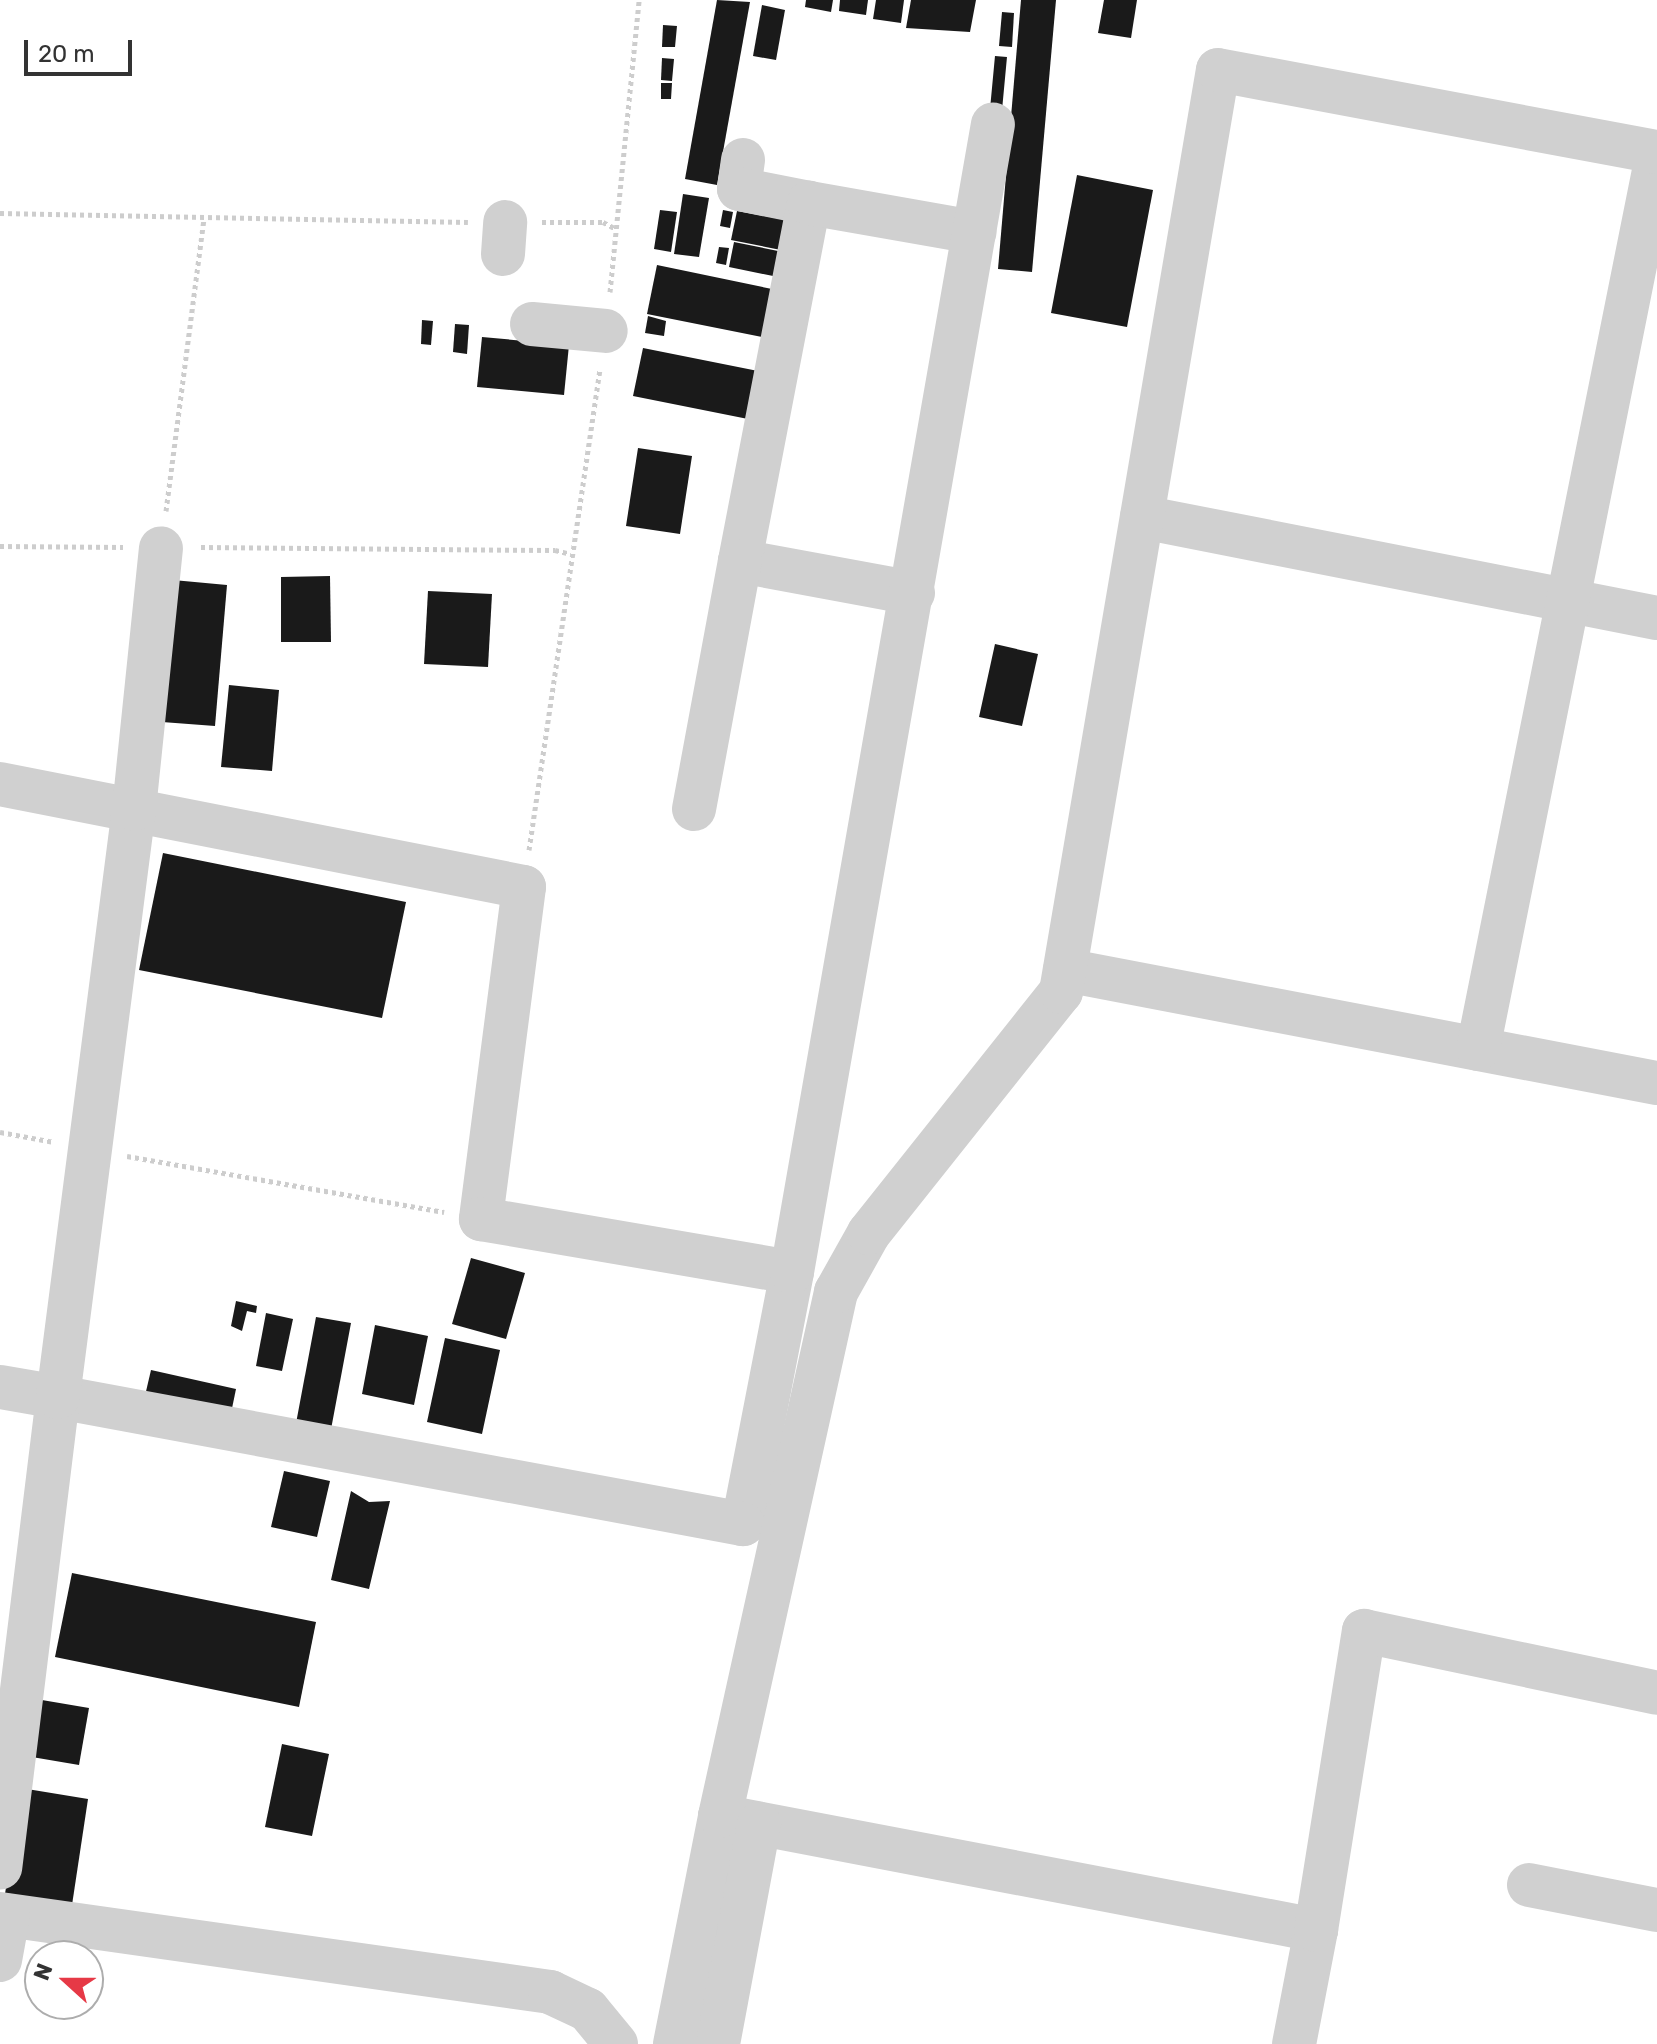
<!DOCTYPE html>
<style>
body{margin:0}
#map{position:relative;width:1657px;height:2044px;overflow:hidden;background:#fff;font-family:Rubik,sans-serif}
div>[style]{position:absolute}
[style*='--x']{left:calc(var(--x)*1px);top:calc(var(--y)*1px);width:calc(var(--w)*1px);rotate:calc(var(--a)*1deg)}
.building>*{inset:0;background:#1a1a1a}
.path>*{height:5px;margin-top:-2.5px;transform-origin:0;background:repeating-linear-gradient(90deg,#cdcdcd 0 4px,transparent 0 8px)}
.minor>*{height:44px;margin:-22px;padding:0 22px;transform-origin:22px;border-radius:22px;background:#d0d0d0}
span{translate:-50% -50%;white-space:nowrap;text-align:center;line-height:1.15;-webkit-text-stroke:8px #fff;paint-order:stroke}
.north{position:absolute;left:24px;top:1940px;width:80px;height:80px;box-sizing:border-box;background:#fff;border:2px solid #adadad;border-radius:50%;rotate:291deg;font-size:22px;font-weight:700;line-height:32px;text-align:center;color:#333}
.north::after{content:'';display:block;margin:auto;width:28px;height:36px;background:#e63946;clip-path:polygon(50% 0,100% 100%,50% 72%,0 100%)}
.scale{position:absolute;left:24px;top:40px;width:108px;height:36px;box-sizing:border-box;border:4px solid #333;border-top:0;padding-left:10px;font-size:24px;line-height:28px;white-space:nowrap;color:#333;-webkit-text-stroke:6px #fff;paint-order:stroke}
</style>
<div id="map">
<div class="building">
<div style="clip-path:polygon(717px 0,750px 2px,717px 185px,685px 179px)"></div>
<div style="clip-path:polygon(806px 0,833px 0,831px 12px,805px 7px)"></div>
<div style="clip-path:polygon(840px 0,868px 0,866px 15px,839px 11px)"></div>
<div style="clip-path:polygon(876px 0,904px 0,901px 23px,873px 19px)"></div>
<div style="clip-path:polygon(911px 0,976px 0,970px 32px,906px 28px)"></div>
<div style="clip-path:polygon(1021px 0,1056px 0,1032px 272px,998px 269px)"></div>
<div style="clip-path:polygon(1104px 0,1137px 0,1131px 38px,1098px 33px)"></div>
<div style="clip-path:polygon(762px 5px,785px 10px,776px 60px,753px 56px)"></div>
<div style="clip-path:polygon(1002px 12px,1014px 13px,1012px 47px,999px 46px)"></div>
<div style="clip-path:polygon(663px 25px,677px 26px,675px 47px,662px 47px)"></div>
<div style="clip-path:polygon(995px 56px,1007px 57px,1002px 110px,990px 109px)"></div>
<div style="clip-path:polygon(662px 58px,674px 59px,672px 81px,661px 80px)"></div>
<div style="clip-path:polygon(661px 83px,672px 83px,671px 99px,661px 99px)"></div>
<div style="clip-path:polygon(1077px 175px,1153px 190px,1127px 327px,1051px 313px)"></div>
<div style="clip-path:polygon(683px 194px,709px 198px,699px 257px,674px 254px)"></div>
<div style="clip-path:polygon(660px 210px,677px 212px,671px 252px,654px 249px)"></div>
<div style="clip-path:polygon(723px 210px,733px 212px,730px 228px,720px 226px)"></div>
<div style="clip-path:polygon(737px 211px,792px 221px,786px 251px,731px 240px)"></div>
<div style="clip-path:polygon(734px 242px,788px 253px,783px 278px,729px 267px)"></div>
<div style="clip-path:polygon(719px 247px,729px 248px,726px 265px,716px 263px)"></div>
<div style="clip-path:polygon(657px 265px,772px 289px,762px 337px,647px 314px)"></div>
<div style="clip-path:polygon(648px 316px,666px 321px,664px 336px,645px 333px)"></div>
<div style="clip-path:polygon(422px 320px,433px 321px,431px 345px,421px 344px)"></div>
<div style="clip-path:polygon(455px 324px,469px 325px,467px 354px,453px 352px)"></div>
<div style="clip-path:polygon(482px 337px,569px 345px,564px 395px,477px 387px)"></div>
<div style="clip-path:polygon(643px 348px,758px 371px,748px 419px,633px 396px)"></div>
<div style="clip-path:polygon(638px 448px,692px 456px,680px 534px,626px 526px)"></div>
<div style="clip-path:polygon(330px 576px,331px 642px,281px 642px,281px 577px)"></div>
<div style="clip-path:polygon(173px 580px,227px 585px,215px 726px,162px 722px)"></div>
<div style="clip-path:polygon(428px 591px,492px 594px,488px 667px,424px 664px)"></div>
<div style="clip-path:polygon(995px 644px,1038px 654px,1022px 726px,979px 717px)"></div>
<div style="clip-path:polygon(229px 685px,279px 690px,272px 771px,221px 767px)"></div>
<div style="clip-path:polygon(163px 853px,406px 902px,382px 1018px,139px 970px)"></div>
<div style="clip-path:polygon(471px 1258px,525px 1273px,506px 1339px,452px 1324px)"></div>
<div style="clip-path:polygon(236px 1301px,257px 1306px,256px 1313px,247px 1311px,242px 1331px,231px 1326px)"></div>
<div style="clip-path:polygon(266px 1313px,293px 1319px,282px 1371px,256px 1366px)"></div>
<div style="clip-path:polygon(316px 1317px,351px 1323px,329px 1440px,294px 1434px)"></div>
<div style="clip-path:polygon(375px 1325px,428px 1336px,414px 1405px,362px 1394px)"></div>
<div style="clip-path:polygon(445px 1338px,500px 1350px,482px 1434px,427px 1422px)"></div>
<div style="clip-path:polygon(151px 1370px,236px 1389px,230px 1418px,144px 1400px)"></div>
<div style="clip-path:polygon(284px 1471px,330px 1481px,317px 1537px,271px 1527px)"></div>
<div style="clip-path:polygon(351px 1491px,369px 1502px,390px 1501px,369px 1589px,331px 1580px)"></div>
<div style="clip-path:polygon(72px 1573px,316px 1622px,299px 1707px,55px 1657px)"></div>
<div style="clip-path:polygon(36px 1699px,89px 1708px,79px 1765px,26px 1756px)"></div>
<div style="clip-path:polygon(282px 1744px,329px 1754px,312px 1836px,265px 1827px)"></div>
<div style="clip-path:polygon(21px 1788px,88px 1799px,72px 1905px,5px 1894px)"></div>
</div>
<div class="path">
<div style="--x:0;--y:213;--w:468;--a:1.1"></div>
<div style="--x:542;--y:222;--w:61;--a:0"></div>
<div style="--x:603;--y:222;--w:15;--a:28"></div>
<div style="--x:610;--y:292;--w:293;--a:-84.3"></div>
<div style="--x:166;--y:511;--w:296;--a:-82.6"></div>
<div style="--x:0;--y:546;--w:123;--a:0.5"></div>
<div style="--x:201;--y:547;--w:354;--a:0.5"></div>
<div style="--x:555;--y:550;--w:16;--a:14"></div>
<div style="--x:529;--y:850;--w:485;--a:-81.6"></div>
<div style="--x:0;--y:1132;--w:55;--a:10.5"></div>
<div style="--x:127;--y:1156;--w:322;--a:10"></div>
</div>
<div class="minor">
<div style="--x:743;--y:160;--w:29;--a:98"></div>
<div style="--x:739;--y:189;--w:71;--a:11.3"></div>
<div style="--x:503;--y:254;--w:32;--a:-86"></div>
<div style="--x:532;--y:324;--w:74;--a:5.4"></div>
<div style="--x:1142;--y:517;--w:525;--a:11.1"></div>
<div style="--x:913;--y:593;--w:176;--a:-169.5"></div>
<div style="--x:740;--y:561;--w:365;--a:-79.1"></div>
<div style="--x:809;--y:203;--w:168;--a:10"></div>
<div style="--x:0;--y:784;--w:534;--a:11.12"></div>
<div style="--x:524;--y:887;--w:335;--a:97.4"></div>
<div style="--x:481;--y:1219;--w:315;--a:9.7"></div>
<div style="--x:792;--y:1272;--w:257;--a:101"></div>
<div style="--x:743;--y:1524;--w:697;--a:-169.5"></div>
<div style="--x:58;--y:1397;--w:474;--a:97"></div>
<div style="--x:694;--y:809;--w:252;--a:-79.5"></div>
<div style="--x:1065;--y:970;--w:603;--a:10.81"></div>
<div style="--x:1478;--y:1049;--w:911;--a:-78.67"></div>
<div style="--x:792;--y:1272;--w:1165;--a:-80.07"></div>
<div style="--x:0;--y:1387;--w:59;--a:9.8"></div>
<div style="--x:58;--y:1397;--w:593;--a:-82.64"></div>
<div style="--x:134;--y:809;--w:262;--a:-84.1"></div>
<div style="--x:720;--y:1816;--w:607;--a:10.83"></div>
<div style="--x:1316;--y:1930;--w:116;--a:100.9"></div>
<div style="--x:1529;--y:1885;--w:130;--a:11.1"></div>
<div style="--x:0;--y:1914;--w:556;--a:8.07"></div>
<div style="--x:550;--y:1992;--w:42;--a:25.3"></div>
<div style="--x:588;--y:2010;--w:44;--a:50.5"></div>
<div style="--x:1316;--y:1930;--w:303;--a:-80.9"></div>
<div style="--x:1364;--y:1631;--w:299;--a:11.9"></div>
<div style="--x:0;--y:1960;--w:45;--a:-79.7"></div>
<div style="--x:675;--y:2044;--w:232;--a:-78.8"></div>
<div style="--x:720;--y:1816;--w:537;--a:-77.52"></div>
<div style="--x:836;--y:1292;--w:68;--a:-60.8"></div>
<div style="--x:869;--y:1233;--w:308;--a:-51.5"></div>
<div style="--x:1061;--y:992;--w:935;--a:-80.34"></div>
<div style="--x:1218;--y:70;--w:447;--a:10.6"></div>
<div style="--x:718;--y:2044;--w:224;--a:-79.4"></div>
</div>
<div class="north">N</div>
<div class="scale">20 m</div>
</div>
